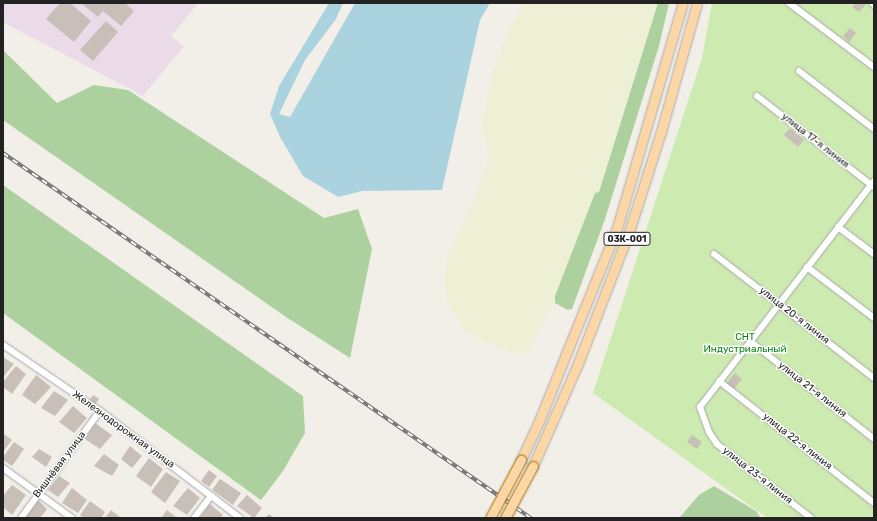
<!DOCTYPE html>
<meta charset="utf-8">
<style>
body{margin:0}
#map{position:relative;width:877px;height:521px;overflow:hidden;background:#f2efe9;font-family:Rubik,sans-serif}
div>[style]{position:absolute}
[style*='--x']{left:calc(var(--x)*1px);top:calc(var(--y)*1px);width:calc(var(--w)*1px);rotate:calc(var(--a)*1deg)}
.industrial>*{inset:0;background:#ebdbe8}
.farmland>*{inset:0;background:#eef0d5}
.grass>*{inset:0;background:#cdebb0}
.forest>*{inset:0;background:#add19e}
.water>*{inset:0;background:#aad3df}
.building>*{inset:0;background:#c7bfb8}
.roads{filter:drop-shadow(0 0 1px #a9a9a9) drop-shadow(0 0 1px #a9a9a9)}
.street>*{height:6px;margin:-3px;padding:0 3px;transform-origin:3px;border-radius:3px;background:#fff}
.primary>*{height:9px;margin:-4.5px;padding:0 4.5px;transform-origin:4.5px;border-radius:4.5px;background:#fcd6a4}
.rail>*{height:3.5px;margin-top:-1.75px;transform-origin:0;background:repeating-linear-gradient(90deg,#fff 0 6px,#707070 0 12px);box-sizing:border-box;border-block:1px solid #707070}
.bridges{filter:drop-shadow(0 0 1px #a06b00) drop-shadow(0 0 1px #a06b00)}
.primary-bridge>*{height:9px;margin:-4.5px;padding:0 4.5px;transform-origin:4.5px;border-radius:4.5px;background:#fcd6a4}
span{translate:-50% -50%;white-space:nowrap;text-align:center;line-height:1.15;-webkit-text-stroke:3px #fff;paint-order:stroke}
.shield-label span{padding:1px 3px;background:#fff;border:1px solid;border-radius:3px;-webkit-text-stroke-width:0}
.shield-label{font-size:9px;color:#222;font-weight:700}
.street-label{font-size:10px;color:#222}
.park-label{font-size:10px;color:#0c8416}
.frame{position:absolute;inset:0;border:4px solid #222;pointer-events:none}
</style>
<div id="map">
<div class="industrial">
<div style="clip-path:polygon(3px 3px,198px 3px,171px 36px,184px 46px,143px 96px,3px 22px)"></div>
</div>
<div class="farmland">
<div style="clip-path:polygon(524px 3px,658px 3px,598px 192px,595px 193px,554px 300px,528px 352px,521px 356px,476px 338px,466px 331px,447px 302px,444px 280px,448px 254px,473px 203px,487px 165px,488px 154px,482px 125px,489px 86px,506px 36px)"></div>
</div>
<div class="grass">
<div style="clip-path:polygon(712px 3px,874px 3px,874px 518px,767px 518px,593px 393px,702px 58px)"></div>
</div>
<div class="forest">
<div style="clip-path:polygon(658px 3px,669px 3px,659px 46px,605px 219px,572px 309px,568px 310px,555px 303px,555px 296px,595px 193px,599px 192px)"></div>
<div style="clip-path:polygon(3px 50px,57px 103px,94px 85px,128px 90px,324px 218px,358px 209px,372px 249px,350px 358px,289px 319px,3px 120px)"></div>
<div style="clip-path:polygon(3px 185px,303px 396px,305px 433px,283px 471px,261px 500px,3px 313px)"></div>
<div style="clip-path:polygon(714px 486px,756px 511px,761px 518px,679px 518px,699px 495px)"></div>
</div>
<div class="water">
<div style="clip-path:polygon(329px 3px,343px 3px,336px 19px,305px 60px,279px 114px,290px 117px,355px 3px,490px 3px,480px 20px,442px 190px,362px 191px,338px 197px,303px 176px,280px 137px,270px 114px,279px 86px)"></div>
</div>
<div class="building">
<div style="clip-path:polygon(60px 3px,70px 3px,91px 21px,74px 42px,46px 19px)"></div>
<div style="clip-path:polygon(81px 3px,125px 3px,134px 11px,121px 26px,103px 11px,98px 17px)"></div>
<div style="clip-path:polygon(856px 3px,867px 3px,859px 12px,852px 7px)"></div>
<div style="clip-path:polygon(106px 21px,118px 32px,93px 61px,80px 50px)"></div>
<div style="clip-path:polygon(850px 28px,856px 33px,849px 42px,843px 36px)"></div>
<div style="clip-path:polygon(790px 128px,804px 140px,798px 147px,784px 135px)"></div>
<div style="clip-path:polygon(3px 357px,14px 364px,3px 377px)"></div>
<div style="clip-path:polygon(16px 366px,26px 374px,12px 394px,3px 387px,3px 382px)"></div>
<div style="clip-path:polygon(735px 373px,742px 379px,734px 389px,727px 383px)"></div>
<div style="clip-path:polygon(36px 375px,51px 387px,35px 404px,22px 395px)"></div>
<div style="clip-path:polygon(54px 391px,68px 400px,55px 416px,41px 408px)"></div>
<div style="clip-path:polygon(93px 395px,99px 399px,95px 405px,89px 401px)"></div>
<div style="clip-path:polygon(73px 406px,87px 418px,74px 433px,59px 422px)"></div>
<div style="clip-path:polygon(95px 423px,112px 435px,100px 449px,85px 439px)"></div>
<div style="clip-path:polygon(4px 434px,12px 440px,3px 452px,3px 436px)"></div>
<div style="clip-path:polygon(692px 435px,702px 442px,697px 449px,687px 442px)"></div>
<div style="clip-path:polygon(14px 442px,24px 449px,12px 466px,3px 460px,3px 457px)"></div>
<div style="clip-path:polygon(130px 446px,142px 456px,132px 468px,121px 459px)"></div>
<div style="clip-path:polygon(39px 449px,52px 457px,46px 467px,32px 457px)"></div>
<div style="clip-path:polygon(104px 454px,119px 465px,112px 476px,94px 466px)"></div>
<div style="clip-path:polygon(149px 458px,163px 469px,151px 487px,136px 476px)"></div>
<div style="clip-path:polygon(209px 470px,217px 476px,209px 487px,201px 481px)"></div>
<div style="clip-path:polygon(166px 472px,180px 481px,165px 503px,151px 492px)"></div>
<div style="clip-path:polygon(59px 476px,70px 483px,58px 497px,48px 490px)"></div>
<div style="clip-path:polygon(220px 479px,241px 493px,233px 505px,212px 490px)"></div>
<div style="clip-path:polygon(12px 485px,26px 495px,12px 515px,3px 507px,3px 496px)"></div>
<div style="clip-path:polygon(72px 488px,87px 500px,78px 513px,62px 503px)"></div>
<div style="clip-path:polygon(188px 488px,200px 498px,187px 515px,173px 506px)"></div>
<div style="clip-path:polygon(247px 495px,262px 508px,254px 518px,237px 506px)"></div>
<div style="clip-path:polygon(38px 500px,47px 509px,40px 518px,25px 518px)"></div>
<div style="clip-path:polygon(90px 501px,105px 512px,101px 518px,83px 518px,80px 515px)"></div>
<div style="clip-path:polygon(210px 504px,223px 515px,220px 518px,200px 517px)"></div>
<div style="clip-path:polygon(111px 510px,121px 518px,105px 518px)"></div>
<div style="clip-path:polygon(167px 510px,177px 518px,161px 518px)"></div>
<div style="clip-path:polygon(269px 514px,274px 518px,265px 518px)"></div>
</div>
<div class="roads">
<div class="street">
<div style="--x:789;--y:3;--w:106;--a:37"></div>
<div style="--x:872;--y:3;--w:3;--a:45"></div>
<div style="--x:799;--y:71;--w:95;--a:37.7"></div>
<div style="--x:757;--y:96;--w:148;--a:37.9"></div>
<div style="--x:838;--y:227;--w:45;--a:36.9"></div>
<div style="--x:714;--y:254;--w:202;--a:37.8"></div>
<div style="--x:807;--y:267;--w:84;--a:37.3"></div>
<div style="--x:750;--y:341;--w:158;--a:38.3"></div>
<div style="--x:3;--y:345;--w:117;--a:34.2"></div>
<div style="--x:100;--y:411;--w:176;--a:37.4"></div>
<div style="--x:719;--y:381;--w:197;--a:38.2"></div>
<div style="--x:3;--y:468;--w:85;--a:35.9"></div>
<div style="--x:21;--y:518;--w:133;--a:-53.6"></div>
<div style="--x:194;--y:518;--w:28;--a:-52"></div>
<div style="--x:811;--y:518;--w:120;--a:-141.8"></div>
<div style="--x:717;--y:444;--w:14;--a:-124"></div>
<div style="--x:709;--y:432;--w:27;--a:-110"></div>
<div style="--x:700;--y:407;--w:285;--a:-52.4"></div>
</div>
<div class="primary">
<div style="--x:521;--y:460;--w:43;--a:-65.2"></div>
<div style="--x:539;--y:421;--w:208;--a:-68"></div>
<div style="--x:617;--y:228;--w:234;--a:-73.7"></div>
<div style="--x:533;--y:466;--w:109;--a:-66.3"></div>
<div style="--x:577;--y:366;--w:144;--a:-68.8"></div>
<div style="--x:629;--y:232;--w:105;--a:-72.3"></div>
<div style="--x:661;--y:132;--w:134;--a:-74.4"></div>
</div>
</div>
<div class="rail">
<div style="--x:3;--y:153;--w:642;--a:34.66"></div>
</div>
<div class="bridges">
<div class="primary-bridge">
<div style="--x:490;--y:518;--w:66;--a:-61.9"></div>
<div style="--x:505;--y:518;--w:59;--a:-61.7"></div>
</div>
</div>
<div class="shield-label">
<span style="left:627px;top:239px">03К-001</span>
</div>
<div class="street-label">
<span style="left:815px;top:141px;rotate:38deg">улица 17-я линия</span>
<span style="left:794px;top:316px;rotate:38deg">улица 20-я линия</span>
<span style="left:812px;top:390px;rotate:38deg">улица 21-я линия</span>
<span style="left:123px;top:430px;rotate:36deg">Железнодорожная улица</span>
<span style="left:797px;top:442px;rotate:38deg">улица 22-я линия</span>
<span style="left:60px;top:465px;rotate:-53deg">Вишнёвая улица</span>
<span style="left:757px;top:476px;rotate:38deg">улица 23-я линия</span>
</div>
<div class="park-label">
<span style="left:745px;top:343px">СНТ<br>Индустриальный</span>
</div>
<div class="frame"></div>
</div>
